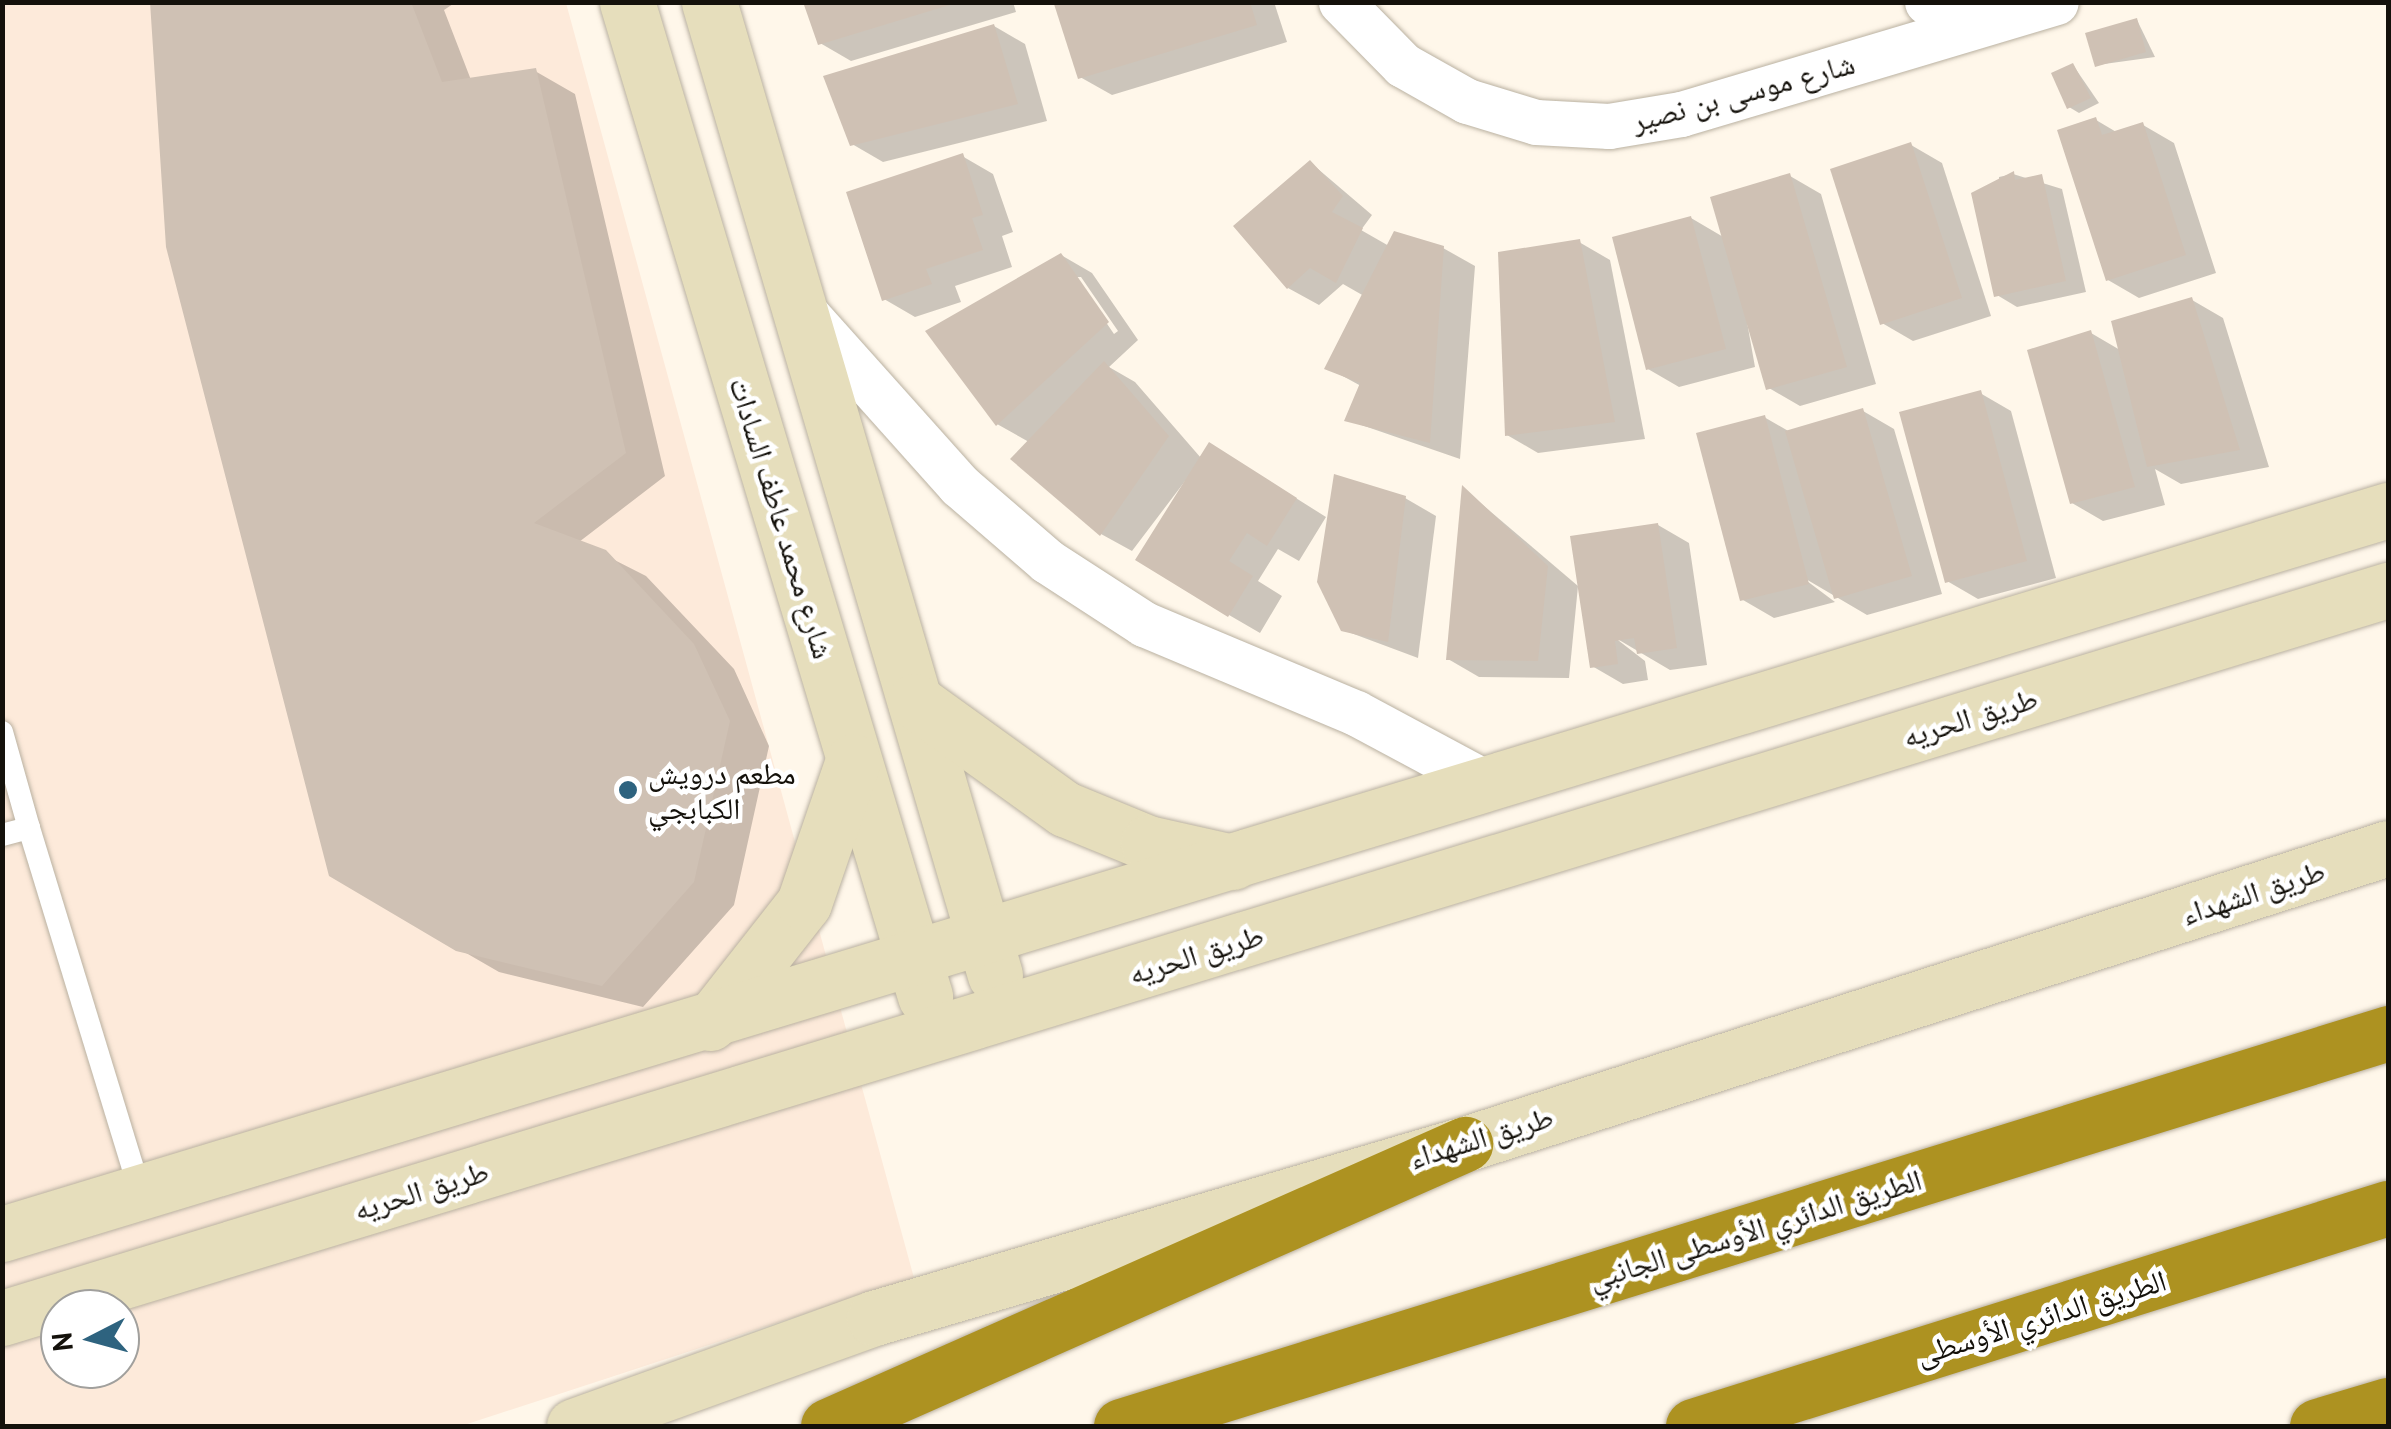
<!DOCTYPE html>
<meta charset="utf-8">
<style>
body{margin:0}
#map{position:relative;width:2391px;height:1429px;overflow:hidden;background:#fff7ea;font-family:"PT Sans","Noto Naskh Arabic",sans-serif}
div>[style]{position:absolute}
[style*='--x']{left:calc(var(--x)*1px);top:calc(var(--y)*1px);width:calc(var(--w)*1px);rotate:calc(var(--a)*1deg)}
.commercial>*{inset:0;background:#fdeada}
.shadow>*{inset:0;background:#0003}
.building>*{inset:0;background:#cfc1b4}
.roads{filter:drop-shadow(0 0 2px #bab1a1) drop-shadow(0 0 2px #bab1a1)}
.lane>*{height:22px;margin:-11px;padding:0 11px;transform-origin:11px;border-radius:11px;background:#fff}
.street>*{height:45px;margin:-22.5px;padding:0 22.5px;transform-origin:22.5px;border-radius:22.5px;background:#fff}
.secondary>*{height:55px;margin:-27.5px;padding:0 27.5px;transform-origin:27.5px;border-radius:27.5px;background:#e6debc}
.highway>*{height:55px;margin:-27.5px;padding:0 27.5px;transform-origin:27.5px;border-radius:27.5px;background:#ad9221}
.dots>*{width:28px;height:28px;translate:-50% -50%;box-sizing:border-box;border:5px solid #fff;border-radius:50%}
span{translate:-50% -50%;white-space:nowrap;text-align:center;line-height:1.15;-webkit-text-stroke:9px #fff;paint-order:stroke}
.street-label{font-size:30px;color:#14110b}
.poi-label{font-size:30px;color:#14110b}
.left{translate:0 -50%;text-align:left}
.frame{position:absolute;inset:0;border:5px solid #14110b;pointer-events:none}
.north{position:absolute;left:40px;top:1289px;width:100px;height:100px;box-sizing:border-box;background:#fff;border:2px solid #a1a09d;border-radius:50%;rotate:264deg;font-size:28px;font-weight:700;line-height:40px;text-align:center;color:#14110b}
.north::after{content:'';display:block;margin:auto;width:35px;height:45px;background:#2e637f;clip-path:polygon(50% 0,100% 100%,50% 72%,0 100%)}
</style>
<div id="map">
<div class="commercial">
<div style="clip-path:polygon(evenodd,3px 3px,566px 3px,914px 1278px,461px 1426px,3px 1426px,3px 3px,60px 1309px,120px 1309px,120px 1369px,60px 1369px,60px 1309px)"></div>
</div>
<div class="shadow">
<div style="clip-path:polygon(154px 2px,456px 2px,444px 10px,471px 80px,535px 71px,575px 94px,665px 476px,579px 542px,646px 576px,734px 669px,769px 746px,734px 905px,643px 1007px,499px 972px,331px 875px)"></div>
<div style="clip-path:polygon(805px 2px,1013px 2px,1016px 12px,851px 61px,820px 43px)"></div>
<div style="clip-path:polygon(1274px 2px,1287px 42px,1112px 95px,1080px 77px,1057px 6px)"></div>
<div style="clip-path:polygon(2137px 20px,2155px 57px,2097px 65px)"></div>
<div style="clip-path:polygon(994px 26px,1025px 44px,1047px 121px,883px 162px,852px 144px)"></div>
<div style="clip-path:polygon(2073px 65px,2099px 103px,2079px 113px,2069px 107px)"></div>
<div style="clip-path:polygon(2096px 120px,2118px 133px,2143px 125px,2174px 143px,2216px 273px,2139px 298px,2108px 280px)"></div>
<div style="clip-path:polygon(1911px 145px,1942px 163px,1991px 316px,1913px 341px,1882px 323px)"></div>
<div style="clip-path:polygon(962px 156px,993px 174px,1013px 232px,1002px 236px,1012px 267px,955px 286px,961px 302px,915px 317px,884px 299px)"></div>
<div style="clip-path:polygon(1311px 163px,1372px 215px,1361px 230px,1389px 246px,1443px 248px,1475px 266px,1460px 459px,1347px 420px,1361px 386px,1328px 368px,1364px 296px,1343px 284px,1319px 305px,1288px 288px)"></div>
<div style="clip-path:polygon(2013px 174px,2062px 189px,2086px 292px,2017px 307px,1997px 295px,1999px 177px)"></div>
<div style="clip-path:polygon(1790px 176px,1821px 194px,1876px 384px,1800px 406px,1769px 388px,1744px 305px,1755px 367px,1679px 387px,1648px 369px,1691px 218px,1725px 238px)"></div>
<div style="clip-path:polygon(1579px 242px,1610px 260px,1645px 439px,1538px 453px,1507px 435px)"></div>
<div style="clip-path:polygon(evenodd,1061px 255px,1092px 273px,1138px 340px,1109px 367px,1135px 382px,1201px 458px,1240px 463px,1326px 517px,1299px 561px,1278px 549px,1258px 581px,1282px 596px,1260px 633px,1229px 615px,1198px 464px,1132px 551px,1101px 534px,1029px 442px,997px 424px,1061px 255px,1075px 277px,1081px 277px,1118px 331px,1114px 334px,1075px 277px)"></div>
<div style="clip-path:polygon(2192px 300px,2223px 318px,2269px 467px,2181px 484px,2155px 469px,2165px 505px,2103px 521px,2072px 503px,2091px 333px,2120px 350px)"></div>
<div style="clip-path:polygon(1980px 393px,2011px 411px,2056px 578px,1978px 599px,1947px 581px)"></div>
<div style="clip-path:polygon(1863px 411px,1894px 429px,1942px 594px,1867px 615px,1799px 575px,1835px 602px,1774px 618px,1743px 600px,1764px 417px,1790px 432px)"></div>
<div style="clip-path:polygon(1464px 489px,1578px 586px,1569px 678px,1479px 677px,1448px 659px)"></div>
<div style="clip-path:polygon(1405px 498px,1436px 516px,1418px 658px,1343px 630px)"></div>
<div style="clip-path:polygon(1658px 525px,1689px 543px,1707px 665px,1670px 670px,1614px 637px,1645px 661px,1648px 680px,1623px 684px,1592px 666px)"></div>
</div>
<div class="building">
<div style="clip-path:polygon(150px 2px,411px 2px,442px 82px,536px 68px,626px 453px,534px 523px,606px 550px,694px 644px,730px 721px,694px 882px,602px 986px,456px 951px,329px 876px,166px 247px)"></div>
<div style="clip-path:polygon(803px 2px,956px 2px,956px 3px,818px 45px)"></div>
<div style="clip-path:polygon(1250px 2px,1257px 25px,1078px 79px,1054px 4px)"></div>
<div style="clip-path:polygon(2137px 18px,2146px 52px,2095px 67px,2085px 33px)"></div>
<div style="clip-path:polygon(994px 24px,1018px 104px,850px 146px,823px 76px)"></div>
<div style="clip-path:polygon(2073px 63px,2091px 98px,2067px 109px,2051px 73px)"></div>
<div style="clip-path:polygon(2096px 117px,2102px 135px,2143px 122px,2186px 255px,2106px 281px,2057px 130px)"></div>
<div style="clip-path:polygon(1911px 142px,1962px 298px,1880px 325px,1830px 169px)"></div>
<div style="clip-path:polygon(963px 153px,983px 215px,972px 218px,983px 250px,926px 269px,932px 284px,882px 301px,846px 192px)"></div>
<div style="clip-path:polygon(1310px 160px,1343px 196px,1332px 212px,1363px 228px,1336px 283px,1310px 268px,1287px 289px,1233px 226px)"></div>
<div style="clip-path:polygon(2014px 171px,2015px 180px,2042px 174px,2066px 281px,1994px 297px,1971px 193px)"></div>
<div style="clip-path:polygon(1790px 173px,1847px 367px,1766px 390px,1710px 197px)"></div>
<div style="clip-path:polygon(1691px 216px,1726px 349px,1646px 370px,1612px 237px)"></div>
<div style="clip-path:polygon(1394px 231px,1444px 246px,1430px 443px,1344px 421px,1360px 383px,1324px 369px)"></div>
<div style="clip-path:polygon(1580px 239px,1615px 422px,1505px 436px,1498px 252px)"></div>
<div style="clip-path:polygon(1061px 253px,1109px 322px,996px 426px,925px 331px)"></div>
<div style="clip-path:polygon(2192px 297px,2240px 450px,2147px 467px,2111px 321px)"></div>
<div style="clip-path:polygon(2091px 330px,2135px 487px,2070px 504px,2027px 350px)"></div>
<div style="clip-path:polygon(1104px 361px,1169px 436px,1100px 536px,1010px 459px)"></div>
<div style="clip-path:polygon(1981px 390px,2027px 561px,1945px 583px,1899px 412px)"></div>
<div style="clip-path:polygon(1863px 408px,1912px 576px,1834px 599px,1785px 431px)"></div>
<div style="clip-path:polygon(1765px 415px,1809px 584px,1740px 601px,1696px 433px)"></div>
<div style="clip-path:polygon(1209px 442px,1297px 498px,1267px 546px,1247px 533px,1229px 561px,1253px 576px,1228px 617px,1135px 560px)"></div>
<div style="clip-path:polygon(1334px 474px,1406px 496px,1388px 642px,1341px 631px,1317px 582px)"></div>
<div style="clip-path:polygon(1462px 485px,1548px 566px,1538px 661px,1446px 660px)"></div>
<div style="clip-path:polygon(1658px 523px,1677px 648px,1637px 654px,1634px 638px,1615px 641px,1618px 664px,1590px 668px,1570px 536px)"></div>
</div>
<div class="roads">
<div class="lane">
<div style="--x:2;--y:732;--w:100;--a:74.3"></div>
<div style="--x:2;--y:835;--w:28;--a:-15"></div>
<div style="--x:29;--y:828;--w:380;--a:73"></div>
</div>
<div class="street">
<div style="--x:1341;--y:2;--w:88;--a:45.5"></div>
<div style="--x:1403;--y:65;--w:73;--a:29.4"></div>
<div style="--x:1467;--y:101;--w:72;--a:16.9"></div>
<div style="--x:1536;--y:122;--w:73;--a:3.1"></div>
<div style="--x:1609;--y:126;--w:73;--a:-9.5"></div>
<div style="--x:1681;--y:114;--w:391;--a:-16.6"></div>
<div style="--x:1927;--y:2;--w:72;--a:8.8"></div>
<div style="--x:800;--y:307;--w:239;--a:48.2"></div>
<div style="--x:959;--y:485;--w:116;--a:40.8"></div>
<div style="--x:1047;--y:561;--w:116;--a:33"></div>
<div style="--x:1144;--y:624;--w:230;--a:22.8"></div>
<div style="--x:1356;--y:713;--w:152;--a:28.2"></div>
</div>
<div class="secondary">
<div style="--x:627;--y:2;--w:1038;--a:73.31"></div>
<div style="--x:709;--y:2;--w:1014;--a:73.62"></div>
<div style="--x:915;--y:701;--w:185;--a:35.8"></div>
<div style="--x:1065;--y:809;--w:90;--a:22.3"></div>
<div style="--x:1148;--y:843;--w:87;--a:12.6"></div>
<div style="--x:710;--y:1023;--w:152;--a:-51.9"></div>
<div style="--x:804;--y:903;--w:150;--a:-71"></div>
<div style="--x:2;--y:1234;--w:2493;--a:-16.88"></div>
<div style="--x:2;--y:1318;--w:2495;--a:-16.97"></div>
<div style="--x:574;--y:1426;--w:319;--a:-19.8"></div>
<div style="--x:874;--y:1318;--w:616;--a:-16.41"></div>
<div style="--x:1465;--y:1144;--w:969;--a:-17.78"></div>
</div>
<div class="highway">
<div style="--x:828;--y:1426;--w:697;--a:-23.88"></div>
<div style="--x:1121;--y:1426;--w:1327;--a:-17.23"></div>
<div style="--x:1693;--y:1426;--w:728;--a:-17.42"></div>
<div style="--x:2317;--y:1426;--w:74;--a:-16.5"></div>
</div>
</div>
<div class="dots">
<div style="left:628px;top:790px;background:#2e637f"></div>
</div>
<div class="street-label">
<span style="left:1743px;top:92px;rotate:-15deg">شارع موسى بن نصير</span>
<span style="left:782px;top:518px;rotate:73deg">شارع محمد عاطف السادات</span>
<span style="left:1970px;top:717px;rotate:-17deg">طريق الحريه</span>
<span style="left:2253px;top:892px;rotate:-18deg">طريق الشهداء</span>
<span style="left:1196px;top:954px;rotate:-17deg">طريق الحريه</span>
<span style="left:1481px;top:1137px;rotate:-17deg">طريق الشهداء</span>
<span style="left:421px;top:1190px;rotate:-17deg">طريق الحريه</span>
<span style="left:1755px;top:1229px;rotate:-17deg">الطريق الدائري الأوسطى الجانبي</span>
<span style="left:2041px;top:1317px;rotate:-17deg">الطريق الدائري الأوسطى</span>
</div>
<div class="poi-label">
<span class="left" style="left:648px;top:790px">مطعم درويش<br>الكبابجي</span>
</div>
<div class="frame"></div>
<div class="north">N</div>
</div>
